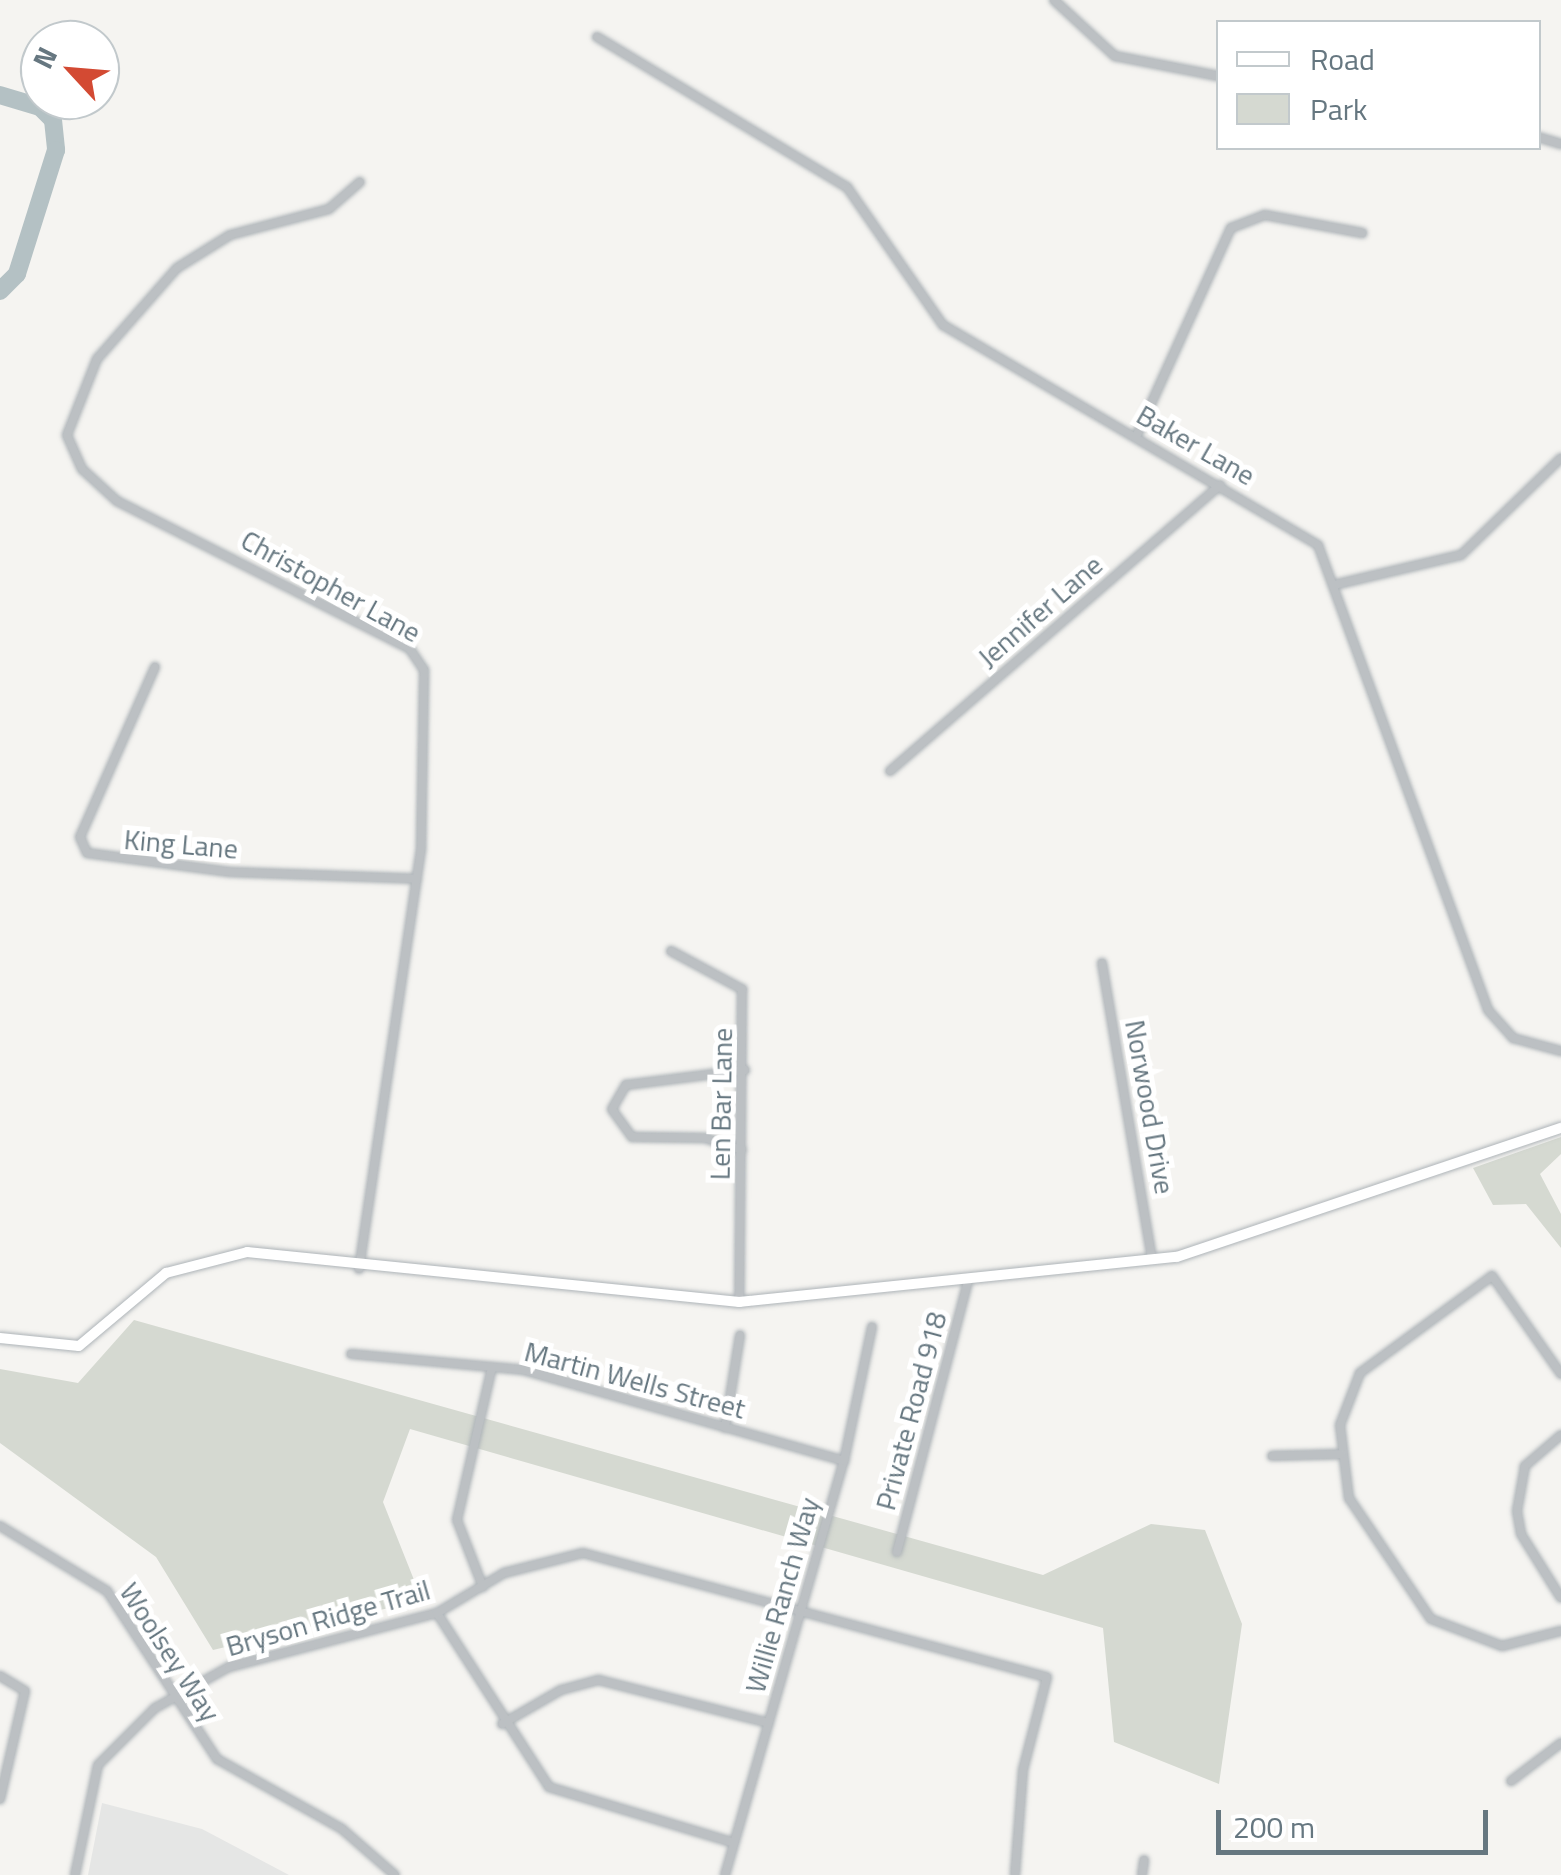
<!DOCTYPE html>
<style>
body{margin:0}
#map{position:relative;width:1561px;height:1875px;overflow:hidden;background:#f5f4f1;font-family:"Titillium Web",sans-serif}
div>[style]{position:absolute}
[style*='--x']{left:calc(var(--x)*1px);top:calc(var(--y)*1px);width:calc(var(--w)*1px);rotate:calc(var(--a)*1deg)}
.built>*{inset:0;background:#e5e6e5}
.green>*{inset:0;background:#d5d9d1}
.river>*{height:18px;margin:-9px;padding:0 9px;transform-origin:9px;border-radius:9px;background:#b4c1c4}
.roads{filter:drop-shadow(0 0 2px #aeb4b8) drop-shadow(0 0 2px #aeb4b8)}
.street>*{height:8px;margin:-4px;padding:0 4px;transform-origin:4px;border-radius:4px;background:#bcc0c3}
.secondary>*{height:10px;margin:-5px;padding:0 5px;transform-origin:5px;border-radius:5px;background:#fff}
span{translate:-50% -50%;white-space:nowrap;text-align:center;line-height:1.15;-webkit-text-stroke:10px #fff;paint-order:stroke}
.street-label{font-size:28px;color:#667780}
.legend{position:absolute;left:1216px;top:20px;width:325px;height:130px;box-sizing:border-box;background:#fff;border:2px solid #c2c9cc;margin:0;padding:12px 18px;list-style:none;font-size:30px;color:#667780}
.legend li{display:flex;align-items:center;gap:20px;height:50px}
.legend b{width:50px;border:2px solid #c2c9cc}
.north{position:absolute;left:20px;top:20px;width:100px;height:100px;box-sizing:border-box;background:#fff;border:2px solid #c2c9cc;border-radius:50%;rotate:296deg;font-size:28px;font-weight:700;line-height:40px;text-align:center;color:#667780}
.north::after{content:'';display:block;margin:auto;width:35px;height:45px;background:#d34a33;clip-path:polygon(50% 0,100% 100%,50% 72%,0 100%)}
.scale{position:absolute;left:1216px;top:1810px;width:272px;height:45px;box-sizing:border-box;border:5px solid #667780;border-top:0;padding-left:12px;font-size:30px;line-height:35px;white-space:nowrap;color:#667780;-webkit-text-stroke:8px #fff;paint-order:stroke}
</style>
<div id="map">
<div class="built">
<div style="clip-path:polygon(102px 1803px,202px 1829px,289px 1875px,88px 1875px)"></div>
</div>
<div class="green">
<div style="clip-path:polygon(1561px 1137px,1561px 1154px,1540px 1174px,1561px 1214px,1561px 1248px,1526px 1204px,1493px 1205px,1473px 1168px)"></div>
<div style="clip-path:polygon(134px 1320px,1043px 1575px,1151px 1524px,1205px 1530px,1242px 1624px,1219px 1784px,1114px 1742px,1103px 1628px,410px 1429px,383px 1502px,422px 1600px,213px 1650px,156px 1557px,0 1443px,0 1369px,78px 1383px)"></div>
</div>
<div class="river">
<div style="--x:0;--y:95;--w:42;--a:16.7"></div>
<div style="--x:40;--y:107;--w:18;--a:45"></div>
<div style="--x:53;--y:120;--w:30;--a:84"></div>
<div style="--x:56;--y:150;--w:130;--a:107.5"></div>
<div style="--x:17;--y:274;--w:24;--a:135"></div>
</div>
<div class="roads">
<div class="street">
<div style="--x:1054;--y:0;--w:83;--a:42.6"></div>
<div style="--x:1115;--y:56;--w:105;--a:11"></div>
<div style="--x:597;--y:37;--w:292;--a:31"></div>
<div style="--x:847;--y:187;--w:168;--a:55.2"></div>
<div style="--x:943;--y:325;--w:435;--a:30.4"></div>
<div style="--x:1318;--y:545;--w:495;--a:69.9"></div>
<div style="--x:1488;--y:1010;--w:38;--a:48"></div>
<div style="--x:1513;--y:1038;--w:50;--a:15.2"></div>
<div style="--x:1538;--y:137;--w:24;--a:17"></div>
<div style="--x:1136;--y:437;--w:230;--a:-65.6"></div>
<div style="--x:1231;--y:228;--w:36;--a:-21"></div>
<div style="--x:1265;--y:215;--w:99;--a:10.5"></div>
<div style="--x:1338;--y:584;--w:126;--a:-13.3"></div>
<div style="--x:1461;--y:555;--w:139;--a:-44.1"></div>
<div style="--x:155;--y:667;--w:186;--a:113.8"></div>
<div style="--x:80;--y:837;--w:17;--a:66"></div>
<div style="--x:87;--y:853;--w:144;--a:7.6"></div>
<div style="--x:230;--y:872;--w:187;--a:2.1"></div>
<div style="--x:890;--y:771;--w:437;--a:-40.9"></div>
<div style="--x:671;--y:951;--w:81;--a:28.2"></div>
<div style="--x:742;--y:989;--w:313;--a:90.5"></div>
<div style="--x:1102;--y:963;--w:300;--a:80.4"></div>
<div style="--x:742;--y:1150;--w:39;--a:-162"></div>
<div style="--x:705;--y:1138;--w:73;--a:-179.2"></div>
<div style="--x:632;--y:1137;--w:34;--a:-126"></div>
<div style="--x:612;--y:1109;--w:28;--a:-60"></div>
<div style="--x:626;--y:1085;--w:120;--a:-7.2"></div>
<div style="--x:359;--y:1269;--w:425;--a:-81.6"></div>
<div style="--x:421;--y:849;--w:179;--a:-89"></div>
<div style="--x:424;--y:670;--w:25;--a:-124"></div>
<div style="--x:410;--y:649;--w:328;--a:-153.2"></div>
<div style="--x:117;--y:501;--w:47;--a:-137.6"></div>
<div style="--x:82;--y:469;--w:37;--a:-114"></div>
<div style="--x:67;--y:435;--w:82;--a:-68.5"></div>
<div style="--x:97;--y:359;--w:121;--a:-48.7"></div>
<div style="--x:177;--y:268;--w:62;--a:-31.9"></div>
<div style="--x:230;--y:235;--w:102;--a:-14.7"></div>
<div style="--x:329;--y:209;--w:41;--a:-41.1"></div>
<div style="--x:351;--y:1354;--w:173;--a:5.3"></div>
<div style="--x:523;--y:1370;--w:334;--a:15.8"></div>
<div style="--x:1561;--y:1374;--w:120;--a:-125.1"></div>
<div style="--x:1492;--y:1276;--w:164;--a:143.7"></div>
<div style="--x:1360;--y:1373;--w:56;--a:111"></div>
<div style="--x:1340;--y:1425;--w:74;--a:83"></div>
<div style="--x:1349;--y:1498;--w:146;--a:55.9"></div>
<div style="--x:1431;--y:1619;--w:76;--a:20.8"></div>
<div style="--x:1502;--y:1646;--w:61;--a:-14.3"></div>
<div style="--x:725;--y:1428;--w:94;--a:-80.8"></div>
<div style="--x:1561;--y:1435;--w:48;--a:139.3"></div>
<div style="--x:1525;--y:1466;--w:46;--a:100.1"></div>
<div style="--x:1517;--y:1511;--w:23;--a:80"></div>
<div style="--x:1521;--y:1534;--w:75;--a:58"></div>
<div style="--x:1272;--y:1456;--w:70;--a:-1.6"></div>
<div style="--x:0;--y:1526;--w:125;--a:31.3"></div>
<div style="--x:107;--y:1591;--w:201;--a:56.8"></div>
<div style="--x:217;--y:1759;--w:143;--a:29.2"></div>
<div style="--x:342;--y:1829;--w:70;--a:41"></div>
<div style="--x:897;--y:1552;--w:279;--a:-75.3"></div>
<div style="--x:483;--y:1587;--w:72;--a:-111.2"></div>
<div style="--x:457;--y:1520;--w:157;--a:-77.1"></div>
<div style="--x:437;--y:1613;--w:207;--a:57.2"></div>
<div style="--x:549;--y:1787;--w:193;--a:16.8"></div>
<div style="--x:0;--y:1676;--w:29;--a:31"></div>
<div style="--x:25;--y:1691;--w:111;--a:103"></div>
<div style="--x:502;--y:1724;--w:68;--a:-30"></div>
<div style="--x:561;--y:1690;--w:39;--a:-15"></div>
<div style="--x:599;--y:1680;--w:175;--a:14.2"></div>
<div style="--x:1511;--y:1781;--w:63;--a:-37.2"></div>
<div style="--x:75;--y:1875;--w:112;--a:-78.2"></div>
<div style="--x:98;--y:1765;--w:81;--a:-45"></div>
<div style="--x:155;--y:1708;--w:85;--a:-29"></div>
<div style="--x:229;--y:1667;--w:215;--a:-14.6"></div>
<div style="--x:437;--y:1613;--w:78;--a:-30.8"></div>
<div style="--x:504;--y:1573;--w:81;--a:-14.2"></div>
<div style="--x:583;--y:1553;--w:480;--a:15"></div>
<div style="--x:1047;--y:1677;--w:96;--a:104.5"></div>
<div style="--x:1023;--y:1770;--w:105;--a:94.4"></div>
<div style="--x:725;--y:1875;--w:431;--a:-74"></div>
<div style="--x:844;--y:1461;--w:137;--a:-78.2"></div>
<div style="--x:1142;--y:1875;--w:15;--a:-82"></div>
</div>
<div class="secondary">
<div style="--x:0;--y:1338;--w:79;--a:5.8"></div>
<div style="--x:79;--y:1346;--w:114;--a:-40"></div>
<div style="--x:166;--y:1273;--w:84;--a:-14.5"></div>
<div style="--x:247;--y:1252;--w:495;--a:5.8"></div>
<div style="--x:739;--y:1302;--w:440;--a:-5.9"></div>
<div style="--x:1177;--y:1257;--w:405;--a:-18.6"></div>
</div>
</div>
<div class="street-label">
<span style="left:1196px;top:445px;rotate:30deg">Baker Lane</span>
<span style="left:331px;top:586px;rotate:29deg">Christopher Lane</span>
<span style="left:1040px;top:611px;rotate:-41deg">Jennifer Lane</span>
<span style="left:181px;top:844px;rotate:5deg">King Lane</span>
<span style="left:721px;top:1104px;rotate:-89deg">Len Bar Lane</span>
<span style="left:1150px;top:1107px;rotate:80deg">Norwood Drive</span>
<span style="left:635px;top:1380px;rotate:15deg">Martin Wells Street</span>
<span style="left:911px;top:1411px;rotate:-75deg">Private Road 918</span>
<span style="left:782px;top:1595px;rotate:-74deg">Willie Ranch Way</span>
<span style="left:328px;top:1618px;rotate:-16deg">Bryson Ridge Trail</span>
<span style="left:170px;top:1652px;rotate:57deg">Woolsey Way</span>
</div>
<ul class="legend">
<li><b style="height:12px;background:#fff"></b>Road</li>
<li><b style="height:28px;background:#d5d9d1"></b>Park</li>
</ul>
<div class="north">N</div>
<div class="scale">200 m</div>
</div>
